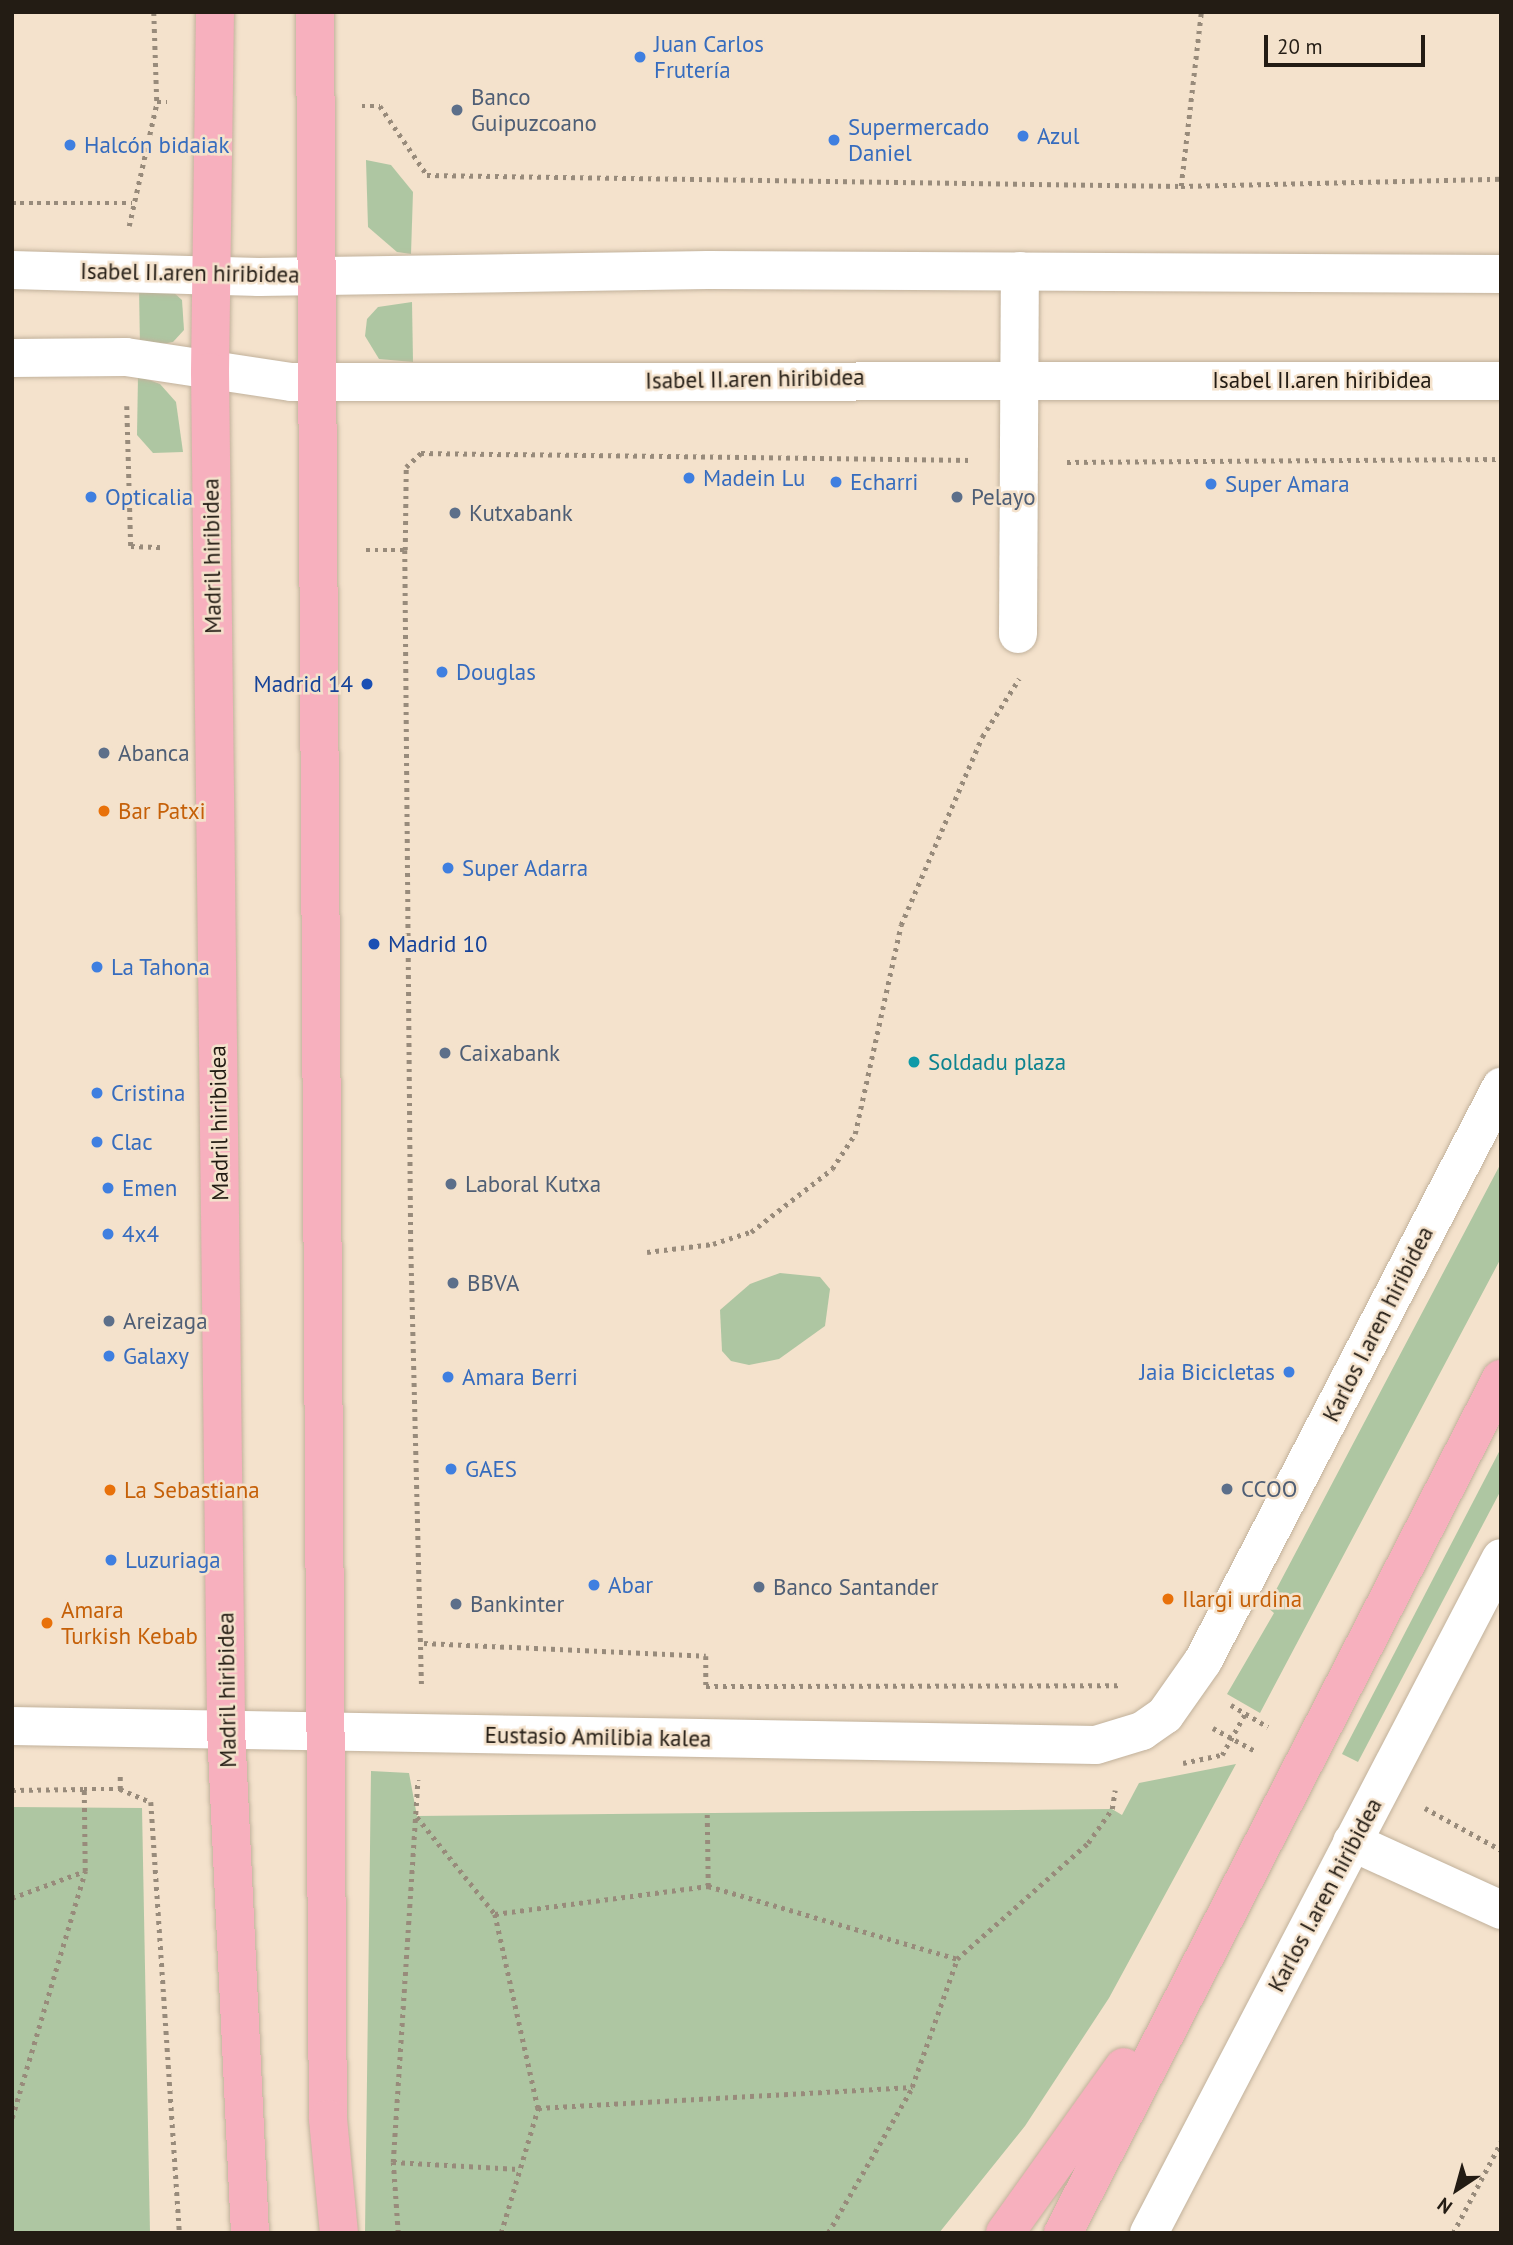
<!DOCTYPE html>
<meta charset="utf-8">
<style>
body{margin:0}
#map{position:relative;width:1513px;height:2245px;overflow:hidden;background:#f4e2cc;font-family:"PT Sans",sans-serif}
div>[style]{position:absolute}
[style*='--x']{left:calc(var(--x)*1px);top:calc(var(--y)*1px);width:calc(var(--w)*1px);rotate:calc(var(--a)*1deg)}
.green>*{inset:0;background:#aec6a2}
.path>*{height:4.5px;margin-top:-2.25px;transform-origin:0;background:repeating-linear-gradient(90deg,#988b7b 0 3.5px,transparent 0 8.5px)}
.roads{filter:drop-shadow(0 0 2px #c1b19b) drop-shadow(0 0 2px #c1b19b)}
.minor>*{height:38px;margin:-19px;padding:0 19px;transform-origin:19px;border-radius:19px;background:#fff}
.major>*{height:38px;margin:-19px;padding:0 19px;transform-origin:19px;border-radius:19px;background:#f7b0be}
.dots>*{width:19px;height:19px;translate:-50% -50%;box-sizing:border-box;border:4px solid #f4e2cc;border-radius:50%}
span{translate:-50% -50%;white-space:nowrap;text-align:center;line-height:1.15;-webkit-text-stroke:5px #f4e2cc;paint-order:stroke}
.shop-label{font-size:23px;color:#366cbe}
.left{translate:0 -50%;text-align:left}
.right{translate:-100% -50%;text-align:right}
.service-label{font-size:23px;color:#4e5e75}
.street-label{font-size:23px;color:#231c14}
.transit-label{font-size:23px;color:#164399}
.food-label{font-size:23px;color:#c56008}
.culture-label{font-size:23px;color:#0d838f}
.frame{position:absolute;inset:0;border:14px solid #231c14;pointer-events:none}
.north{position:absolute;left:1422px;top:2154px;width:70px;height:70px;-webkit-text-stroke:5px #f4e2cc;paint-order:stroke;rotate:216deg;font-size:19px;font-weight:700;line-height:28px;text-align:center;color:#231c14}
.north::after{content:'';display:block;margin:auto;width:24px;height:32px;background:#231c14;clip-path:polygon(50% 0,100% 100%,50% 72%,0 100%)}
.scale{position:absolute;left:1264px;top:35px;width:161px;height:32px;box-sizing:border-box;border:4px solid #231c14;border-top:0;padding-left:9px;font-size:21px;line-height:24px;white-space:nowrap;color:#231c14;-webkit-text-stroke:5px #f4e2cc;paint-order:stroke}
</style>
<div id="map">
<div class="green">
<div style="clip-path:polygon(366px 160px,391px 165px,413px 192px,411px 254px,397px 252px,368px 227px)"></div>
<div style="clip-path:polygon(139px 287px,172px 291px,182px 300px,184px 330px,173px 342px,140px 348px)"></div>
<div style="clip-path:polygon(412px 302px,413px 362px,379px 359px,365px 336px,367px 319px,378px 307px)"></div>
<div style="clip-path:polygon(138px 376px,160px 384px,176px 402px,183px 452px,153px 453px,137px 435px)"></div>
<div style="clip-path:polygon(1501px 1163px,1501px 1258px,1260px 1713px,1227px 1694px,1274px 1613px,1267px 1607px)"></div>
<div style="clip-path:polygon(780px 1273px,820px 1277px,830px 1289px,825px 1326px,779px 1359px,749px 1365px,731px 1361px,722px 1351px,720px 1310px,750px 1284px)"></div>
<div style="clip-path:polygon(1501px 1448px,1501px 1490px,1358px 1762px,1342px 1754px)"></div>
<div style="clip-path:polygon(1236px 1764px,1109px 1998px,1025px 2126px,939px 2233px,365px 2233px,371px 1771px,409px 1773px,417px 1816px,1112px 1809px,1122px 1815px,1139px 1783px)"></div>
<div style="clip-path:polygon(12px 1807px,142px 1808px,150px 2233px,12px 2233px)"></div>
</div>
<div class="path">
<div style="--x:154;--y:12;--w:90;--a:88.1"></div>
<div style="--x:362;--y:106;--w:18;--a:0"></div>
<div style="--x:380;--y:106;--w:83;--a:55.7"></div>
<div style="--x:427;--y:175;--w:754;--a:0.84"></div>
<div style="--x:1181;--y:186;--w:175;--a:-83.4"></div>
<div style="--x:1181;--y:186;--w:320;--a:-1.3"></div>
<div style="--x:12;--y:203;--w:120;--a:0"></div>
<div style="--x:129;--y:226;--w:127;--a:-77.3"></div>
<div style="--x:157;--y:102;--w:10;--a:0"></div>
<div style="--x:127;--y:406;--w:140;--a:88.4"></div>
<div style="--x:131;--y:546;--w:33;--a:2"></div>
<div style="--x:1067;--y:462;--w:434;--a:-0.4"></div>
<div style="--x:366;--y:550;--w:39;--a:0"></div>
<div style="--x:405;--y:550;--w:83;--a:-89.3"></div>
<div style="--x:406;--y:467;--w:21;--a:-43"></div>
<div style="--x:421;--y:453;--w:551;--a:0.73"></div>
<div style="--x:405;--y:550;--w:697;--a:89.51"></div>
<div style="--x:411;--y:1247;--w:440;--a:88.6"></div>
<div style="--x:647;--y:1252;--w:66;--a:-6.9"></div>
<div style="--x:713;--y:1244;--w:40;--a:-18"></div>
<div style="--x:751;--y:1232;--w:103;--a:-37.9"></div>
<div style="--x:832;--y:1169;--w:42;--a:-56.7"></div>
<div style="--x:855;--y:1134;--w:214;--a:-77.6"></div>
<div style="--x:901;--y:925;--w:205;--a:-66.7"></div>
<div style="--x:982;--y:737;--w:69;--a:-57.5"></div>
<div style="--x:424;--y:1643;--w:282;--a:2.6"></div>
<div style="--x:706;--y:1656;--w:30;--a:90"></div>
<div style="--x:706;--y:1686;--w:416;--a:-0.1"></div>
<div style="--x:1231;--y:1705;--w:43;--a:30.7"></div>
<div style="--x:1213;--y:1728;--w:50;--a:28.6"></div>
<div style="--x:1183;--y:1763;--w:40;--a:-12"></div>
<div style="--x:1222;--y:1755;--w:49;--a:-60.8"></div>
<div style="--x:120;--y:1789;--w:34;--a:23"></div>
<div style="--x:151;--y:1802;--w:432;--a:86.2"></div>
<div style="--x:12;--y:1790;--w:72;--a:-0.8"></div>
<div style="--x:1425;--y:1808;--w:87;--a:28.9"></div>
<div style="--x:417;--y:1817;--w:124;--a:51.2"></div>
<div style="--x:495;--y:1914;--w:199;--a:77.5"></div>
<div style="--x:538;--y:2108;--w:375;--a:-3.2"></div>
<div style="--x:912;--y:2087;--w:136;--a:-70.6"></div>
<div style="--x:957;--y:1959;--w:175;--a:-41.5"></div>
<div style="--x:1088;--y:1843;--w:42;--a:-54.8"></div>
<div style="--x:1112;--y:1809;--w:19;--a:-81"></div>
<div style="--x:708;--y:1886;--w:259;--a:16.3"></div>
<div style="--x:12;--y:1898;--w:78;--a:-20.3"></div>
<div style="--x:85;--y:1871;--w:82;--a:-90.7"></div>
<div style="--x:84;--y:1789;--w:36;--a:0"></div>
<div style="--x:120;--y:1789;--w:14;--a:-90"></div>
<div style="--x:495;--y:1914;--w:215;--a:-7.5"></div>
<div style="--x:708;--y:1886;--w:72;--a:-90.8"></div>
<div style="--x:12;--y:2118;--w:258;--a:-73.5"></div>
<div style="--x:393;--y:2162;--w:127;--a:3.2"></div>
<div style="--x:398;--y:2233;--w:71;--a:-94"></div>
<div style="--x:393;--y:2162;--w:383;--a:-86.3"></div>
<div style="--x:501;--y:2233;--w:130;--a:-73.5"></div>
<div style="--x:828;--y:2233;--w:168;--a:-59.9"></div>
<div style="--x:1453;--y:2233;--w:103;--a:-62.2"></div>
</div>
<div class="roads">
<div class="minor">
<div style="--x:12;--y:270;--w:247;--a:1.6"></div>
<div style="--x:259;--y:277;--w:449;--a:-0.9"></div>
<div style="--x:708;--y:270;--w:793;--a:0.29"></div>
<div style="--x:12;--y:358;--w:114;--a:-0.5"></div>
<div style="--x:126;--y:357;--w:167;--a:8.6"></div>
<div style="--x:291;--y:382;--w:1210;--a:-0.05"></div>
<div style="--x:1018;--y:634;--w:363;--a:-89.7"></div>
<div style="--x:12;--y:1726;--w:1084;--a:1"></div>
<div style="--x:1096;--y:1745;--w:48;--a:-16.9"></div>
<div style="--x:1142;--y:1731;--w:28;--a:-35"></div>
<div style="--x:1165;--y:1715;--w:66;--a:-54.9"></div>
<div style="--x:1203;--y:1661;--w:647;--a:-62.56"></div>
<div style="--x:1352;--y:1842;--w:164;--a:24.5"></div>
<div style="--x:1149;--y:2233;--w:761;--a:-62.46"></div>
</div>
<div class="major">
<div style="--x:215;--y:12;--w:360;--a:90.8"></div>
<div style="--x:210;--y:372;--w:1358;--a:89.32"></div>
<div style="--x:226;--y:1730;--w:504;--a:87.27"></div>
<div style="--x:315;--y:12;--w:2107;--a:89.65"></div>
<div style="--x:328;--y:2119;--w:115;--a:84.5"></div>
<div style="--x:1005;--y:2233;--w:204;--a:-54.4"></div>
<div style="--x:1063;--y:2233;--w:960;--a:-62.85"></div>
</div>
</div>
<div class="dots">
<div style="left:640px;top:57px;background:#3f7fe0"></div>
<div style="left:457px;top:110px;background:#5c6f8a"></div>
<div style="left:1023px;top:136px;background:#3f7fe0"></div>
<div style="left:834px;top:140px;background:#3f7fe0"></div>
<div style="left:70px;top:145px;background:#3f7fe0"></div>
<div style="left:689px;top:478px;background:#3f7fe0"></div>
<div style="left:836px;top:482px;background:#3f7fe0"></div>
<div style="left:1211px;top:484px;background:#3f7fe0"></div>
<div style="left:91px;top:497px;background:#3f7fe0"></div>
<div style="left:957px;top:497px;background:#5c6f8a"></div>
<div style="left:455px;top:513px;background:#5c6f8a"></div>
<div style="left:442px;top:672px;background:#3f7fe0"></div>
<div style="left:367px;top:684px;background:#1a4fb4"></div>
<div style="left:104px;top:753px;background:#5c6f8a"></div>
<div style="left:104px;top:811px;background:#e8710a"></div>
<div style="left:448px;top:868px;background:#3f7fe0"></div>
<div style="left:374px;top:944px;background:#1a4fb4"></div>
<div style="left:97px;top:967px;background:#3f7fe0"></div>
<div style="left:445px;top:1053px;background:#5c6f8a"></div>
<div style="left:914px;top:1062px;background:#0f9aa8"></div>
<div style="left:97px;top:1093px;background:#3f7fe0"></div>
<div style="left:97px;top:1142px;background:#3f7fe0"></div>
<div style="left:451px;top:1184px;background:#5c6f8a"></div>
<div style="left:108px;top:1188px;background:#3f7fe0"></div>
<div style="left:108px;top:1234px;background:#3f7fe0"></div>
<div style="left:453px;top:1283px;background:#5c6f8a"></div>
<div style="left:109px;top:1321px;background:#5c6f8a"></div>
<div style="left:109px;top:1356px;background:#3f7fe0"></div>
<div style="left:1289px;top:1372px;background:#3f7fe0"></div>
<div style="left:448px;top:1377px;background:#3f7fe0"></div>
<div style="left:451px;top:1469px;background:#3f7fe0"></div>
<div style="left:1227px;top:1489px;background:#5c6f8a"></div>
<div style="left:110px;top:1490px;background:#e8710a"></div>
<div style="left:111px;top:1560px;background:#3f7fe0"></div>
<div style="left:594px;top:1585px;background:#3f7fe0"></div>
<div style="left:759px;top:1587px;background:#5c6f8a"></div>
<div style="left:1168px;top:1599px;background:#e8710a"></div>
<div style="left:456px;top:1604px;background:#5c6f8a"></div>
<div style="left:47px;top:1623px;background:#e8710a"></div>
</div>
<div class="shop-label">
<span class="left" style="left:654px;top:57px">Juan Carlos<br>Frutería</span>
<span class="left" style="left:848px;top:140px">Supermercado<br>Daniel</span>
<span class="left" style="left:1037px;top:136px">Azul</span>
<span class="left" style="left:84px;top:145px">Halcón bidaiak</span>
<span class="left" style="left:703px;top:478px">Madein Lu</span>
<span class="left" style="left:850px;top:482px">Echarri</span>
<span class="left" style="left:1225px;top:484px">Super Amara</span>
<span class="left" style="left:105px;top:497px">Opticalia</span>
<span class="left" style="left:456px;top:672px">Douglas</span>
<span class="left" style="left:462px;top:868px">Super Adarra</span>
<span class="left" style="left:111px;top:967px">La Tahona</span>
<span class="left" style="left:111px;top:1093px">Cristina</span>
<span class="left" style="left:111px;top:1142px">Clac</span>
<span class="left" style="left:122px;top:1188px">Emen</span>
<span class="left" style="left:122px;top:1234px">4x4</span>
<span class="left" style="left:123px;top:1356px">Galaxy</span>
<span class="right" style="left:1275px;top:1372px">Jaia Bicicletas</span>
<span class="left" style="left:462px;top:1377px">Amara Berri</span>
<span class="left" style="left:465px;top:1469px">GAES</span>
<span class="left" style="left:125px;top:1560px">Luzuriaga</span>
<span class="left" style="left:608px;top:1585px">Abar</span>
</div>
<div class="service-label">
<span class="left" style="left:471px;top:110px">Banco<br>Guipuzcoano</span>
<span class="left" style="left:971px;top:497px">Pelayo</span>
<span class="left" style="left:469px;top:513px">Kutxabank</span>
<span class="left" style="left:118px;top:753px">Abanca</span>
<span class="left" style="left:459px;top:1053px">Caixabank</span>
<span class="left" style="left:465px;top:1184px">Laboral Kutxa</span>
<span class="left" style="left:467px;top:1283px">BBVA</span>
<span class="left" style="left:123px;top:1321px">Areizaga</span>
<span class="left" style="left:1241px;top:1489px">CCOO</span>
<span class="left" style="left:773px;top:1587px">Banco Santander</span>
<span class="left" style="left:470px;top:1604px">Bankinter</span>
</div>
<div class="street-label">
<span style="left:190px;top:273px;rotate:1deg">Isabel II.aren hiribidea</span>
<span style="left:755px;top:379px;rotate:-1deg">Isabel II.aren hiribidea</span>
<span style="left:1322px;top:380px">Isabel II.aren hiribidea</span>
<span style="left:212px;top:556px;rotate:-91deg">Madril hiribidea</span>
<span style="left:219px;top:1123px;rotate:-91deg">Madril hiribidea</span>
<span style="left:1378px;top:1324px;rotate:-63deg">Karlos I.aren hiribidea</span>
<span style="left:227px;top:1690px;rotate:-91deg">Madril hiribidea</span>
<span style="left:598px;top:1737px;rotate:1deg">Eustasio Amilibia kalea</span>
<span style="left:1325px;top:1895px;rotate:-62deg">Karlos I.aren hiribidea</span>
</div>
<div class="transit-label">
<span class="right" style="left:353px;top:684px">Madrid 14</span>
<span class="left" style="left:388px;top:944px">Madrid 10</span>
</div>
<div class="food-label">
<span class="left" style="left:118px;top:811px">Bar Patxi</span>
<span class="left" style="left:124px;top:1490px">La Sebastiana</span>
<span class="left" style="left:1182px;top:1599px">Ilargi urdina</span>
<span class="left" style="left:61px;top:1623px">Amara<br>Turkish Kebab</span>
</div>
<div class="culture-label">
<span class="left" style="left:928px;top:1062px">Soldadu plaza</span>
</div>
<div class="frame"></div>
<div class="north">N</div>
<div class="scale">20 m</div>
</div>
